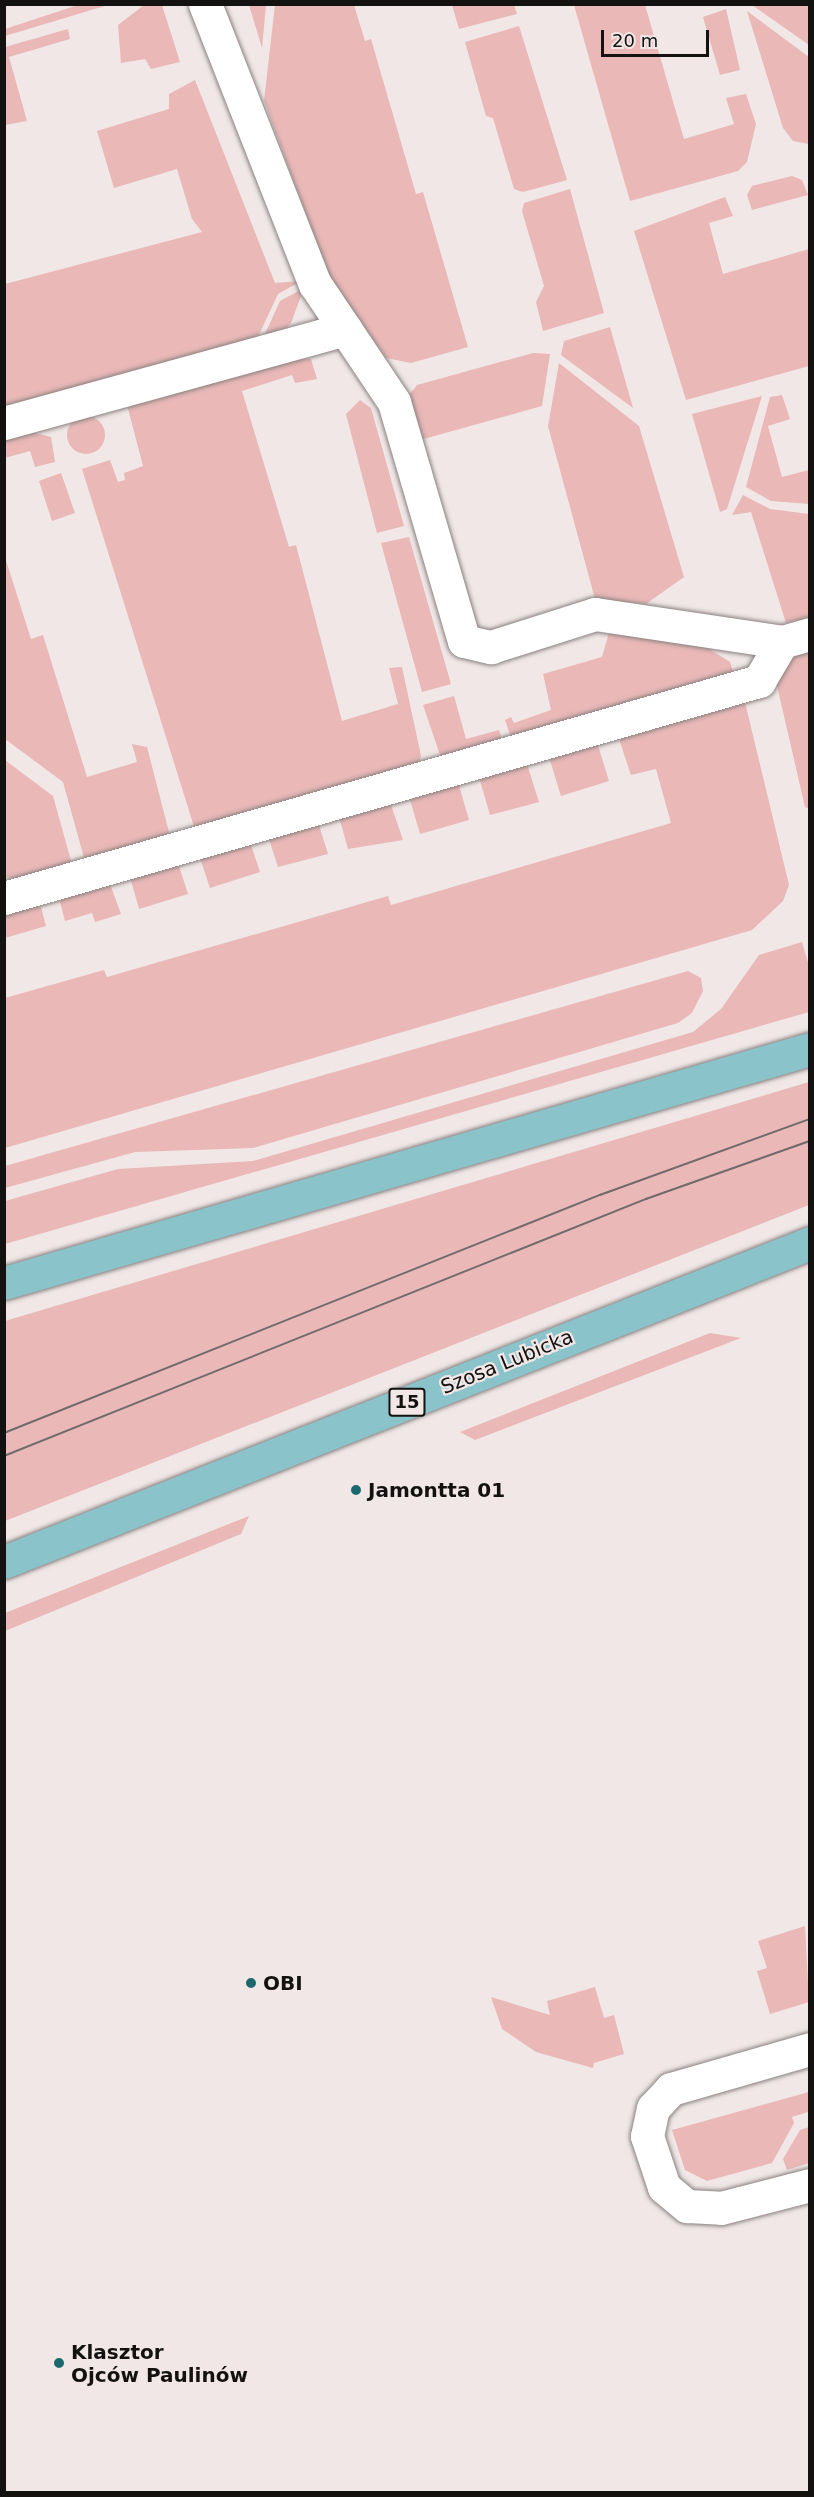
<!DOCTYPE html>
<meta charset="utf-8">
<style>
body{margin:0}
#map{position:relative;width:814px;height:2497px;overflow:hidden;background:#f1e7e7;font-family:"DejaVu Sans",sans-serif}
div>[style]{position:absolute}
[style*='--x']{left:calc(var(--x)*1px);top:calc(var(--y)*1px);width:calc(var(--w)*1px);rotate:calc(var(--a)*1deg)}
.green>*{inset:0;background:#e9b8b7}
.round{border-radius:50%}
.roads{filter:drop-shadow(0 0 2px #898180) drop-shadow(0 0 2px #898180)}
.minor>*{height:33px;margin:-16.5px;padding:0 16.5px;transform-origin:16.5px;border-radius:16.5px;background:#fff}
.major>*{height:33px;margin:-16.5px;padding:0 16.5px;transform-origin:16.5px;border-radius:16.5px;background:#8ac4ca}
.tram>*{height:1.5px;margin:-0.75px;padding:0 0.75px;transform-origin:0.75px;border-radius:0.75px;background:#706a6a}
.dots>*{width:16px;height:16px;translate:-50% -50%;box-sizing:border-box;border:3px solid #f1e7e7;border-radius:50%}
span{translate:-50% -50%;white-space:nowrap;text-align:center;line-height:1.15;-webkit-text-stroke:4.5px #f1e7e7;paint-order:stroke}
.shield-label span{padding:2px 4px;background:#f1e7e7;border:2px solid;border-radius:4px;-webkit-text-stroke-width:0}
.shield-label{font-size:18px;color:#141111;font-weight:700}
.street-label{font-size:20px;color:#141111}
.poi-label{font-size:20px;color:#141111;font-weight:700}
.left{translate:0 -50%;text-align:left}
.frame{position:absolute;inset:0;border:6px solid #141111;pointer-events:none}
.scale{position:absolute;left:601px;top:30px;width:108px;height:27px;box-sizing:border-box;border:3px solid #141111;border-top:0;padding-left:8px;font-size:18px;line-height:21px;white-space:nowrap;color:#141111;-webkit-text-stroke:4px #f1e7e7;paint-order:stroke}
</style>
<div id="map">
<div class="green">
<div style="clip-path:polygon(78px 5px,108px 5px,5px 36px,5px 29px)"></div>
<div style="clip-path:polygon(144px 5px,162px 5px,180px 62px,151px 69px,145px 59px,121px 63px,118px 25px)"></div>
<div style="clip-path:polygon(249px 5px,266px 5px,262px 48px)"></div>
<div style="clip-path:polygon(275px 5px,354px 5px,365px 41px,371px 39px,416px 194px,423px 192px,468px 347px,411px 363px,386px 358px,328px 274px,264px 101px)"></div>
<div style="clip-path:polygon(452px 5px,514px 5px,517px 14px,459px 29px)"></div>
<div style="clip-path:polygon(574px 5px,645px 5px,684px 139px,734px 124px,726px 98px,746px 94px,756px 124px,747px 162px,738px 171px,630px 201px)"></div>
<div style="clip-path:polygon(752px 5px,809px 5px,809px 45px)"></div>
<div style="clip-path:polygon(726px 9px,740px 70px,720px 75px,703px 17px)"></div>
<div style="clip-path:polygon(747px 11px,809px 57px,809px 144px,793px 141px,783px 128px)"></div>
<div style="clip-path:polygon(519px 26px,567px 180px,523px 192px,514px 189px,493px 118px,486px 116px,465px 42px)"></div>
<div style="clip-path:polygon(68px 29px,70px 39px,9px 57px,27px 121px,5px 125px,5px 47px)"></div>
<div style="clip-path:polygon(195px 80px,275px 283px,301px 281px,278px 294px,257px 339px,5px 414px,5px 284px,202px 232px,192px 219px,177px 169px,114px 188px,97px 131px,169px 109px,169px 94px)"></div>
<div style="clip-path:polygon(792px 176px,802px 180px,808px 195px,752px 210px,747px 195px,752px 186px)"></div>
<div style="clip-path:polygon(570px 189px,604px 313px,543px 331px,536px 302px,544px 286px,522px 211px,524px 203px)"></div>
<div style="clip-path:polygon(725px 197px,733px 216px,709px 223px,723px 274px,809px 249px,809px 366px,686px 400px,634px 231px)"></div>
<div style="clip-path:polygon(304px 288px,291px 323px,284px 331px,265px 334px,280px 301px)"></div>
<div style="clip-path:polygon(610px 327px,633px 408px,561px 355px,564px 341px)"></div>
<div style="clip-path:polygon(533px 353px,550px 354px,542px 406px,420px 440px,408px 396px,417px 385px)"></div>
<div style="clip-path:polygon(278px 359px,311px 359px,317px 379px,295px 383px,292px 375px,242px 391px,289px 547px,296px 545px,342px 721px,398px 704px,389px 668px,402px 667px,421px 756px,419px 763px,196px 833px,82px 469px,110px 460px,118px 482px,125px 480px,124px 473px,143px 466px,127px 405px)"></div>
<div style="clip-path:polygon(559px 363px,639px 426px,684px 577px,646px 604px,595px 599px,548px 426px)"></div>
<div style="clip-path:polygon(782px 395px,790px 419px,768px 426px,782px 477px,809px 470px,809px 504px,771px 501px,746px 487px,770px 397px)"></div>
<div style="clip-path:polygon(762px 396px,727px 509px,720px 512px,692px 414px)"></div>
<div style="clip-path:polygon(360px 400px,371px 408px,404px 526px,377px 533px,346px 414px)"></div>
<div class="round" style="left:67px;top:416px;width:38px;height:38px"></div>
<div style="clip-path:polygon(23px 430px,51px 437px,55px 462px,35px 467px,30px 451px,5px 458px,4px 433px)"></div>
<div style="clip-path:polygon(61px 473px,75px 513px,52px 521px,39px 481px)"></div>
<div style="clip-path:polygon(743px 495px,770px 509px,809px 514px,809px 618px,786px 623px,751px 512px,732px 515px)"></div>
<div style="clip-path:polygon(409px 537px,451px 684px,422px 692px,381px 543px)"></div>
<div style="clip-path:polygon(4px 554px,31px 639px,43px 635px,87px 777px,137px 762px,132px 744px,147px 747px,169px 832px,166px 840px,86px 865px,63px 782px,5px 739px)"></div>
<div style="clip-path:polygon(611px 626px,706px 647px,730px 662px,734px 674px,512px 740px,505px 720px,511px 717px,514px 723px,551px 710px,543px 674px,602px 657px)"></div>
<div style="clip-path:polygon(809px 646px,809px 809px,805px 807px,775px 677px,777px 664px)"></div>
<div style="clip-path:polygon(454px 696px,466px 739px,499px 730px,503px 742px,442px 761px,423px 705px)"></div>
<div style="clip-path:polygon(744px 698px,789px 885px,783px 901px,752px 930px,5px 1148px,5px 998px,104px 970px,107px 977px,388px 896px,391px 905px,671px 823px,656px 769px,631px 775px,618px 736px)"></div>
<div style="clip-path:polygon(597px 742px,609px 781px,561px 796px,549px 757px)"></div>
<div style="clip-path:polygon(5px 760px,53px 796px,73px 868px,24px 881px,5px 877px)"></div>
<div style="clip-path:polygon(527px 764px,539px 802px,490px 815px,479px 777px)"></div>
<div style="clip-path:polygon(458px 782px,469px 820px,420px 834px,409px 796px)"></div>
<div style="clip-path:polygon(390px 802px,403px 840px,348px 849px,339px 817px)"></div>
<div style="clip-path:polygon(318px 822px,328px 854px,278px 867px,268px 836px)"></div>
<div style="clip-path:polygon(250px 842px,260px 872px,210px 888px,200px 858px)"></div>
<div style="clip-path:polygon(178px 863px,188px 894px,139px 909px,130px 877px)"></div>
<div style="clip-path:polygon(110px 884px,121px 914px,95px 922px,92px 913px,65px 921px,59px 898px)"></div>
<div style="clip-path:polygon(40px 904px,46px 926px,5px 938px,5px 914px)"></div>
<div style="clip-path:polygon(802px 942px,809px 966px,809px 1012px,5px 1244px,5px 1201px,118px 1169px,253px 1161px,693px 1032px,721px 1009px,759px 955px)"></div>
<div style="clip-path:polygon(688px 971px,701px 978px,703px 991px,692px 1013px,678px 1023px,253px 1148px,135px 1152px,5px 1188px,5px 1166px)"></div>
<div style="clip-path:polygon(809px 1082px,809px 1205px,5px 1521px,5px 1321px)"></div>
<div style="clip-path:polygon(710px 1333px,741px 1338px,475px 1440px,460px 1432px)"></div>
<div style="clip-path:polygon(249px 1516px,241px 1534px,5px 1631px,5px 1613px)"></div>
<div style="clip-path:polygon(805px 1926px,809px 2002px,770px 2014px,757px 1971px,767px 1968px,758px 1941px)"></div>
<div style="clip-path:polygon(595px 1987px,604px 2018px,614px 2015px,624px 2054px,594px 2063px,593px 2068px,536px 2052px,502px 2029px,491px 1997px,550px 2015px,547px 2001px)"></div>
<div style="clip-path:polygon(809px 2092px,809px 2118px,808px 2112px,792px 2117px,794px 2123px,772px 2163px,707px 2181px,685px 2170px,672px 2130px)"></div>
<div style="clip-path:polygon(809px 2127px,809px 2163px,787px 2170px,783px 2159px,800px 2130px)"></div>
</div>
<div class="roads">
<div class="minor">
<div style="--x:205;--y:4;--w:301;--a:68.6"></div>
<div style="--x:315;--y:284;--w:142;--a:56.2"></div>
<div style="--x:394;--y:402;--w:249;--a:73.7"></div>
<div style="--x:464;--y:641;--w:28;--a:13"></div>
<div style="--x:491;--y:647;--w:109;--a:-17.6"></div>
<div style="--x:595;--y:614;--w:189;--a:8.5"></div>
<div style="--x:782;--y:642;--w:29;--a:-16"></div>
<div style="--x:4;--y:423;--w:354;--a:-15.4"></div>
<div style="--x:4;--y:898;--w:786;--a:-16.04"></div>
<div style="--x:759;--y:681;--w:45;--a:-59.5"></div>
<div style="--x:810;--y:2049;--w:145;--a:163.9"></div>
<div style="--x:671;--y:2089;--w:26;--a:133"></div>
<div style="--x:653;--y:2108;--w:29;--a:102"></div>
<div style="--x:647;--y:2136;--w:54;--a:71.6"></div>
<div style="--x:664;--y:2187;--w:30;--a:40"></div>
<div style="--x:687;--y:2206;--w:34;--a:3"></div>
<div style="--x:721;--y:2208;--w:92;--a:-14.5"></div>
</div>
<div class="major">
<div style="--x:4;--y:1283;--w:839;--a:-16.19"></div>
<div style="--x:4;--y:1562;--w:867;--a:-21.59"></div>
</div>
</div>
<div class="tram">
<div style="--x:4;--y:1433;--w:642;--a:-21.77"></div>
<div style="--x:600;--y:1195;--w:223;--a:-19.9"></div>
<div style="--x:4;--y:1456;--w:692;--a:-21.82"></div>
<div style="--x:646;--y:1199;--w:174;--a:-19.5"></div>
</div>
<div class="dots">
<div style="left:356px;top:1490px;background:#1c686f"></div>
<div style="left:251px;top:1983px;background:#1c686f"></div>
<div style="left:59px;top:2363px;background:#1c686f"></div>
</div>
<div class="shield-label">
<span style="left:407px;top:1402px">15</span>
</div>
<div class="street-label">
<span style="left:507px;top:1362px;rotate:-22deg">Szosa Lubicka</span>
</div>
<div class="poi-label">
<span class="left" style="left:368px;top:1490px">Jamontta 01</span>
<span class="left" style="left:263px;top:1983px">OBI</span>
<span class="left" style="left:71px;top:2364px">Klasztor<br>Ojców Paulinów</span>
</div>
<div class="frame"></div>
<div class="scale">20 m</div>
</div>
